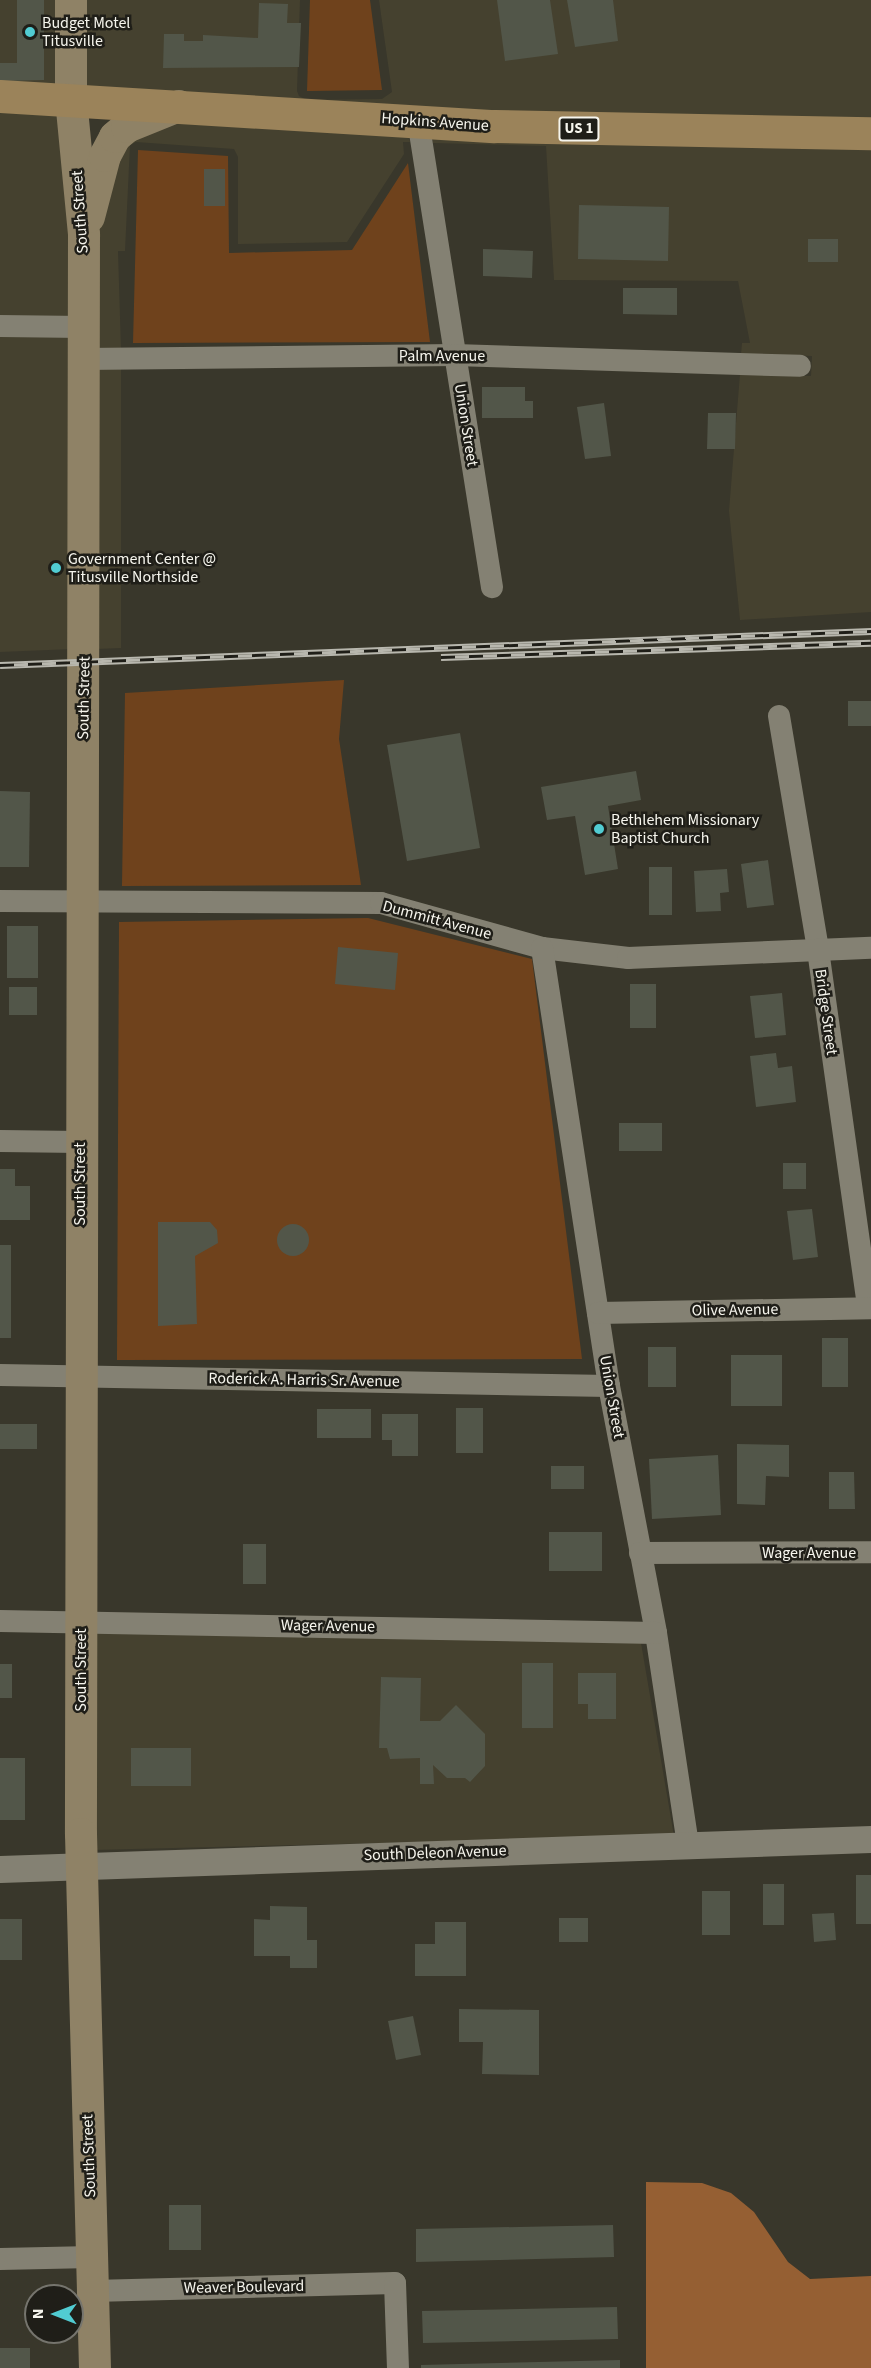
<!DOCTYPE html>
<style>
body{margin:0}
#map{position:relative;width:871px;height:2368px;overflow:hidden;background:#39372b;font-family:"Source Sans 3",sans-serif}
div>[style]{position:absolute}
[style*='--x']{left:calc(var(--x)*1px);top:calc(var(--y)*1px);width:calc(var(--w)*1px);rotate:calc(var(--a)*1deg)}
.built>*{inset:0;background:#45412f}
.green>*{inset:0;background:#6f421c}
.forest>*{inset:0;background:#955f33}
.building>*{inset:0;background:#525649}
.round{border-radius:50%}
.minor>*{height:22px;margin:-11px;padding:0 11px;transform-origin:11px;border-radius:11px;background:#848173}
.tertiary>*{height:27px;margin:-13.5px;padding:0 13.5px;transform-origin:13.5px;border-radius:13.5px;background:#848173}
.secondary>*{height:32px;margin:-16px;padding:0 16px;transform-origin:16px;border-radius:16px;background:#8f8266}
.primary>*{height:33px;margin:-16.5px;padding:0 16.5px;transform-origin:16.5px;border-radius:16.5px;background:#9b835a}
.rail>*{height:7px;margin-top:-3.5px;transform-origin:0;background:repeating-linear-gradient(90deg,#1f1e18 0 14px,#b8b7ae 0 28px);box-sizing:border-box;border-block:2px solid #b8b7ae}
.dots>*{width:16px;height:16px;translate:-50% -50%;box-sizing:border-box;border:3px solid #1f1e18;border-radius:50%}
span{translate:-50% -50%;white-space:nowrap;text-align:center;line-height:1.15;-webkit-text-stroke:5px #1f1e18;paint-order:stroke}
.shield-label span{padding:2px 4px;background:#1f1e18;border:2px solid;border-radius:4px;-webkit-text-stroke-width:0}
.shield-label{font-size:15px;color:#f6f5ed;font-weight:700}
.poi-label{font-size:16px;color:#f6f5ed}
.left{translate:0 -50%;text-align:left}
.street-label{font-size:16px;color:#f6f5ed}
.north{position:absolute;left:24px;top:2284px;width:60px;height:60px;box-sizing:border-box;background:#1f1e18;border:2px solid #75746d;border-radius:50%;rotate:270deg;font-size:16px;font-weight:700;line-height:24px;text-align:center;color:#f6f5ed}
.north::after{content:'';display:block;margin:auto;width:21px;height:27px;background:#51ccd2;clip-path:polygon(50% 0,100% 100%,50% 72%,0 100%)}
</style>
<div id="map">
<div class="built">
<div style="clip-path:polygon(0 0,59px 0,59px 88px,0 86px)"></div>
<div style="clip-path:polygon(83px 0,300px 0,297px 91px,299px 96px,307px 100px,382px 99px,392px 92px,379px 0,871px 0,871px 123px,577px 119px,82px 89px)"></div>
<div style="clip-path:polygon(0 106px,60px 109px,73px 234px,72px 317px,0 316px)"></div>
<div style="clip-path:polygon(181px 116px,408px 130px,410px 142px,403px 142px,404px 154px,347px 242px,238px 244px,238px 157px,234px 149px,136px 142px,130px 145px,125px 251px,118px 251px,121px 349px,95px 349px,96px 236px,124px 143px)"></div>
<div style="clip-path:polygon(431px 131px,871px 144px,871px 612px,740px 620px,729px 511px,740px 374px,811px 376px,812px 356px,741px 354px,742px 343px,750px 343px,738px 281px,554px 280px,546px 146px,433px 143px)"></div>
<div style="clip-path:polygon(0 336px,72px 337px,73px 649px,0 652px)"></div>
<div style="clip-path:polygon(95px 369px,121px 369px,121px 648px,96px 649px)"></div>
<div style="clip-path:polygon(92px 1631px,641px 1643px,674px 1836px,92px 1850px)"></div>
</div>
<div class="green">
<div style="clip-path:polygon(310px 0,370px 0,382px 90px,307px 91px)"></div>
<div style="clip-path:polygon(138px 150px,228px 156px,229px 253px,352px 250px,408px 163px,430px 342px,133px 343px)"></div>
<div style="clip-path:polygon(344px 680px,339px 739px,361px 885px,122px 886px,125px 693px)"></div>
<div style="clip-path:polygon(368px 918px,532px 959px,582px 1359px,117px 1360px,119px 922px)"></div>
</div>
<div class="forest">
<div style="clip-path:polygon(646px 2182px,702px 2183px,731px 2193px,754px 2212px,788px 2262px,810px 2279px,871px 2276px,871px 2368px,646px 2368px)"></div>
</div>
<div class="building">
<div style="clip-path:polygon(17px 0,44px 0,44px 80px,0 81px,0 63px,17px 63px)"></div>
<div style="clip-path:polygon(497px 0,550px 0,558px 54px,505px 61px)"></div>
<div style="clip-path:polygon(567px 0,613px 0,618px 41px,575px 47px)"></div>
<div style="clip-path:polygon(259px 3px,288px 4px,287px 23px,301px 23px,299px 67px,163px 68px,164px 34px,184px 34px,184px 41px,203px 41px,203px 35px,258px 38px)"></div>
<div style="clip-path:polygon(204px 169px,225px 169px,225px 206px,204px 206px)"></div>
<div style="clip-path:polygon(579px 205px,669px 207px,668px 261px,578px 259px)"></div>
<div style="clip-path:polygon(808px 239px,838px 239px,838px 262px,808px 262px)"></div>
<div style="clip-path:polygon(483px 249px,533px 251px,532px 278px,483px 276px)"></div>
<div style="clip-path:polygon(623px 288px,677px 288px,677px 315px,623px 314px)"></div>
<div style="clip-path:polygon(482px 387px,525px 387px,525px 401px,533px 401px,533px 418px,482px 418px)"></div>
<div style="clip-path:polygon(604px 403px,611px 456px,585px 459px,577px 407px)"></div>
<div style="clip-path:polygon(708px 413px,736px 413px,735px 449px,707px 449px)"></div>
<div style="clip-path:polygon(848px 701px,871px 701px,871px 726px,848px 726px)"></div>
<div style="clip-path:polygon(460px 733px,480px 848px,407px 861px,387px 745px)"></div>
<div style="clip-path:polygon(636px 771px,641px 800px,608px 806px,618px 869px,585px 875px,575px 816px,547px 820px,541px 787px)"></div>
<div style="clip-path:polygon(0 791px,30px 792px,29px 867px,0 867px)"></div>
<div style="clip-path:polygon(768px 860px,774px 905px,747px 908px,741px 864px)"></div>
<div style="clip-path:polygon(649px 867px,672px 867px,672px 915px,649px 915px)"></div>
<div style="clip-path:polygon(727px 869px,729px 892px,720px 893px,721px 911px,696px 912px,694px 871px)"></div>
<div style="clip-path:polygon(7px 926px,38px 926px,38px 978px,7px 978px)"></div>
<div style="clip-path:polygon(338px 947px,398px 953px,395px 990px,335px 984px)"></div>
<div style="clip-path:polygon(630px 984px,656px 984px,656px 1028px,630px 1028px)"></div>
<div style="clip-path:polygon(9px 987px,37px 987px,37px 1015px,9px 1015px)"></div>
<div style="clip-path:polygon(782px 993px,786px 1035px,755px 1038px,750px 996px)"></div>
<div style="clip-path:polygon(776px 1053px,778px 1068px,792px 1066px,796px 1102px,756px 1107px,750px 1056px)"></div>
<div style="clip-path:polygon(619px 1123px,662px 1123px,662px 1151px,619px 1151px)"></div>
<div style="clip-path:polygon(783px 1163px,806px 1163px,806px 1189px,783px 1189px)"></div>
<div style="clip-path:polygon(0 1169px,15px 1169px,15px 1186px,30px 1186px,30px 1220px,0 1220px)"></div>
<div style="clip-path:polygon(812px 1209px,818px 1257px,793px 1260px,787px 1211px)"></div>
<div style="clip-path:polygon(158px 1222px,210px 1222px,217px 1230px,218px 1243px,195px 1256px,197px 1324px,158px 1326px)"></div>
<div class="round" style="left:277px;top:1224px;width:32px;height:32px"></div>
<div style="clip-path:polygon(0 1245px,11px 1245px,11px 1338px,0 1338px)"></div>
<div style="clip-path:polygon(822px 1338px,848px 1338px,848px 1387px,822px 1387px)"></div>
<div style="clip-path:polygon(648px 1347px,676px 1347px,676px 1387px,648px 1387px)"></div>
<div style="clip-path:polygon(731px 1355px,782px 1355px,782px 1406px,731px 1406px)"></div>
<div style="clip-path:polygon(456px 1408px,483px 1408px,483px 1453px,456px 1453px)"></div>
<div style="clip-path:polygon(317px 1409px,371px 1409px,371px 1438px,317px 1438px)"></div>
<div style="clip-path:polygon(382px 1414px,418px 1414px,418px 1456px,392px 1456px,392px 1440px,382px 1440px)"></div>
<div style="clip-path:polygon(0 1424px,37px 1424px,37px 1449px,0 1449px)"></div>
<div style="clip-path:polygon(737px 1444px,789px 1445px,789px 1477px,766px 1476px,765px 1505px,737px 1504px)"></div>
<div style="clip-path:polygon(718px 1455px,721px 1515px,652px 1519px,649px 1459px)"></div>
<div style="clip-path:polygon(551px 1466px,584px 1466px,584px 1489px,551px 1489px)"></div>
<div style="clip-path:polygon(829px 1472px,854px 1472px,855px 1509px,829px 1509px)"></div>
<div style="clip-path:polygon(549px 1532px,602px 1532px,602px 1571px,549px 1571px)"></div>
<div style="clip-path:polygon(243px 1544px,266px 1544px,266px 1584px,243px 1584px)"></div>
<div style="clip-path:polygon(522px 1663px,553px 1663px,553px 1728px,522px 1728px)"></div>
<div style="clip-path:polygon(0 1664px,12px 1664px,12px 1698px,0 1698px)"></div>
<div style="clip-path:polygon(578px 1673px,616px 1673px,616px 1719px,588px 1719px,588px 1704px,578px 1704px)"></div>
<div style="clip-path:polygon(381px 1677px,421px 1678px,420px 1721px,440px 1721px,456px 1705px,485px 1734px,485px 1766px,470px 1782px,465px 1778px,447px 1778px,433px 1765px,434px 1784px,420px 1784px,420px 1758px,390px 1759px,387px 1748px,379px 1748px)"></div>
<div style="clip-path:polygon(131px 1748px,191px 1748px,191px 1786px,131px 1786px)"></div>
<div style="clip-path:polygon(0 1758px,25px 1758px,25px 1820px,0 1820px)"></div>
<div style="clip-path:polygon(856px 1875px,871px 1875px,871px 1924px,856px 1924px)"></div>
<div style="clip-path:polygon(763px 1884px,784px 1884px,784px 1925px,763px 1925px)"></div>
<div style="clip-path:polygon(702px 1891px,730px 1891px,730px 1935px,702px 1935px)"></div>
<div style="clip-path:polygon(270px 1906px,307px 1907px,307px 1940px,317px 1940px,317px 1968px,290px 1968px,290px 1956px,254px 1956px,254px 1919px,270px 1920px)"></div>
<div style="clip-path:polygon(834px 1913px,836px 1940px,814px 1942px,812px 1914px)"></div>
<div style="clip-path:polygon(559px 1918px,588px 1918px,588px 1942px,559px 1942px)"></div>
<div style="clip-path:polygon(0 1919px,22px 1919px,22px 1960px,0 1960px)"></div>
<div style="clip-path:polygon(435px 1922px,466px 1922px,466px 1976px,415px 1976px,415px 1944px,435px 1944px)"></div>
<div style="clip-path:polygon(459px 2009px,539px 2010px,539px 2075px,482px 2074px,483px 2042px,459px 2042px)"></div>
<div style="clip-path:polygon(413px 2016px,421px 2055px,396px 2060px,388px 2021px)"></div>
<div style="clip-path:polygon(169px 2205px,201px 2205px,201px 2250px,169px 2250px)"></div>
<div style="clip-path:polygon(613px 2225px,614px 2257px,416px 2262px,416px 2229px)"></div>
<div style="clip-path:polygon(617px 2307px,618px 2339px,423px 2343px,422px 2311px)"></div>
<div style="clip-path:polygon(0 2348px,30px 2348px,30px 2368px,0 2368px)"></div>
<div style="clip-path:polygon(620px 2360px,620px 2368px,421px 2368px,421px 2365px)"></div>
</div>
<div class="minor">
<div style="--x:418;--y:120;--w:473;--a:81"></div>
<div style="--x:0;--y:326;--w:83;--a:0.7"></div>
<div style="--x:83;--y:359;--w:372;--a:-0.6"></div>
<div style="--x:455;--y:355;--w:345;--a:1.8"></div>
<div style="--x:779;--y:716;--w:237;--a:80.5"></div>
<div style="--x:818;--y:950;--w:361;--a:82"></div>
<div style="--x:0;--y:901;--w:381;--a:0.3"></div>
<div style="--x:381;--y:903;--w:167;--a:15.6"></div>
<div style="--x:542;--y:948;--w:87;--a:6.6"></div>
<div style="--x:628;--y:958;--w:243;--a:-2.4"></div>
<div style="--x:542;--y:948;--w:443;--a:81.3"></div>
<div style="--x:609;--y:1386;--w:251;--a:79.2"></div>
<div style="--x:656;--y:1633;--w:214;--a:81.4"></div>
<div style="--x:0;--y:1141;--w:80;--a:0.7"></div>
<div style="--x:598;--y:1313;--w:273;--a:-1"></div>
<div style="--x:0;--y:1375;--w:609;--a:1.03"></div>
<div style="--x:640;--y:1553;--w:231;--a:-0.2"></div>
<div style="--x:0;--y:1621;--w:656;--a:1.05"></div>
<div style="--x:0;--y:2259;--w:92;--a:-1.2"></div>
<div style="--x:93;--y:2291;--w:302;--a:-1.5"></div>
<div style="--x:395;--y:2283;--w:85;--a:88"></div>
</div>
<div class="tertiary">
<div style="--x:0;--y:1869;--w:872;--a:-1.97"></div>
</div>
<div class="secondary">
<div style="--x:71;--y:0;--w:99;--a:90"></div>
<div style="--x:71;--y:99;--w:137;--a:84.5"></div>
<div style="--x:84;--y:235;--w:1599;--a:90.11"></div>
<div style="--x:81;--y:1834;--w:534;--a:88.5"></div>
<div style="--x:89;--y:217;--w:63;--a:-75.3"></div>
<div style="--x:105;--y:156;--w:21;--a:-62"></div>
<div style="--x:115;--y:137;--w:16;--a:-40"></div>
<div style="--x:127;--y:127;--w:56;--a:-22"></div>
</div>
<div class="primary">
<div style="--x:0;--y:96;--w:495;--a:3.5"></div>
<div style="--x:494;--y:126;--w:377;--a:1.1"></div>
</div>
<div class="rail">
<div style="--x:441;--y:657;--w:430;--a:-1.9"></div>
<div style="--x:0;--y:665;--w:872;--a:-2.24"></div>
</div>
<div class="dots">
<div style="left:30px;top:32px;background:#51ccd2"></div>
<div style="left:56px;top:568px;background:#51ccd2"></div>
<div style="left:599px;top:829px;background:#51ccd2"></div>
</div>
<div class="shield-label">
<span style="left:579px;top:129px">US 1</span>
</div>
<div class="poi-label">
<span class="left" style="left:42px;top:32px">Budget Motel<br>Titusville</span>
<span class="left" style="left:68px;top:568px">Government Center @<br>Titusville Northside</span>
<span class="left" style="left:611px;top:829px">Bethlehem Missionary<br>Baptist Church</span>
</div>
<div class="street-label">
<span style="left:435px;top:122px;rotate:4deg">Hopkins Avenue</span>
<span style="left:80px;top:212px;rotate:-94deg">South Street</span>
<span style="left:442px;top:356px">Palm Avenue</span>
<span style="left:466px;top:425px;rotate:81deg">Union Street</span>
<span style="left:84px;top:698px;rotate:-89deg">South Street</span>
<span style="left:437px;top:920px;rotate:15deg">Dummitt Avenue</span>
<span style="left:826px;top:1012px;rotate:82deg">Bridge Street</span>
<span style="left:80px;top:1184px;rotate:-90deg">South Street</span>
<span style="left:735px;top:1310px;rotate:-1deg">Olive Avenue</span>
<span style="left:304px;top:1380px;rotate:1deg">Roderick A. Harris Sr. Avenue</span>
<span style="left:612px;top:1397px;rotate:80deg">Union Street</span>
<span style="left:809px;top:1553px">Wager Avenue</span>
<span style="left:328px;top:1626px;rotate:1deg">Wager Avenue</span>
<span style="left:81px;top:1670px;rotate:-90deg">South Street</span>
<span style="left:435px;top:1853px;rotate:-2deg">South Deleon Avenue</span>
<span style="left:89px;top:2156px;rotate:-92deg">South Street</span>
<span style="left:244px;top:2287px;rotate:-1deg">Weaver Boulevard</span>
</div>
<div class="north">N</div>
</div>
